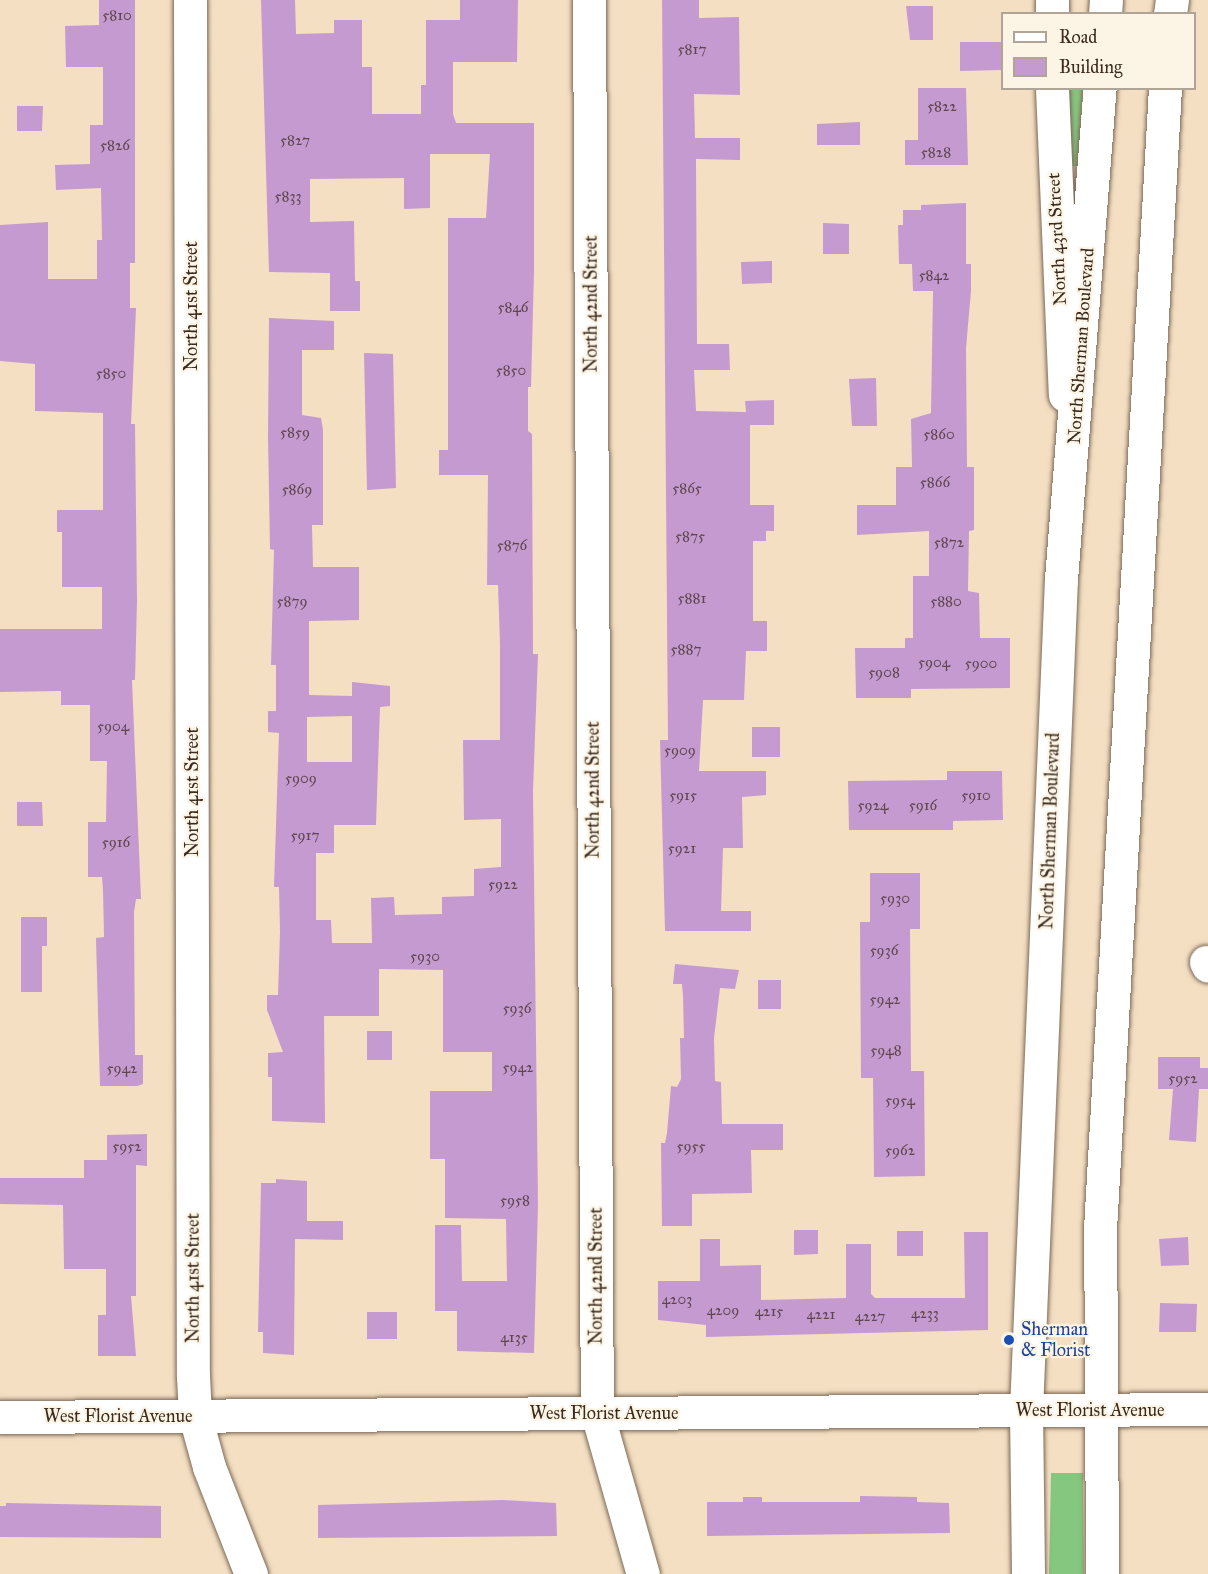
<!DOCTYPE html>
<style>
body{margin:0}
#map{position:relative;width:1208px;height:1574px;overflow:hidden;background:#f4dfc2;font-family:"IM FELL Great Primer",serif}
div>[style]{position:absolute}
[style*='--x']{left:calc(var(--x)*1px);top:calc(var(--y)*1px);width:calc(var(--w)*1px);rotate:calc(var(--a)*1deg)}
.green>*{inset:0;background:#85c77f}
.building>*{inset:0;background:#c59ad1}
.roads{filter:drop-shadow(0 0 2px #7c6957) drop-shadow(0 0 2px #7c6957)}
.minor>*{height:33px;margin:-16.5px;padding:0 16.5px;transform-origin:16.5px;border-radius:16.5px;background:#fff}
.major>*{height:33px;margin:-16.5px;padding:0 16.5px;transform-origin:16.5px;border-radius:16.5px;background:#fff}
.dots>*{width:16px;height:16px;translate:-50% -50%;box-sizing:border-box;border:3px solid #fcf5e5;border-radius:50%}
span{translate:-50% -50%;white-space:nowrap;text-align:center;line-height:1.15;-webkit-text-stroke:4.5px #fcf5e5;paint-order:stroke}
.number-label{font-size:15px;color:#5e464b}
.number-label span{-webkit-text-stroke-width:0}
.street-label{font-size:18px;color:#3b2a1e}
.transit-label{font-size:18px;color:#164399}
.left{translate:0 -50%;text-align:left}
.legend{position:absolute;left:1001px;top:12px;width:195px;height:78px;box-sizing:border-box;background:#fcf5e5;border:2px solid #afa495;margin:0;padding:8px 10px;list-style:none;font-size:18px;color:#3b2a1e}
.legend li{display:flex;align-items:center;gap:12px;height:30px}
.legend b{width:30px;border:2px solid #afa495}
</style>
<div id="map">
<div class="green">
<div style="clip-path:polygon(1069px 89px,1083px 89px,1078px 166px,1069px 166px)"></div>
<div style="clip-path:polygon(1051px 1473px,1083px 1473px,1084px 1574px,1049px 1574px)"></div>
</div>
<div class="building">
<div style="clip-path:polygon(99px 0,135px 0,135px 263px,130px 263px,130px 308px,136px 308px,131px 424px,135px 424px,137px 601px,135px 680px,132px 680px,141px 899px,136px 899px,134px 912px,135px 1055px,143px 1055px,143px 1084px,137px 1086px,100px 1086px,96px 938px,104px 937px,103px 890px,102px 877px,88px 877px,88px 822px,106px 822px,107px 761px,90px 761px,90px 705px,61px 705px,61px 691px,0 692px,0 629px,102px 629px,102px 587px,62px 587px,62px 532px,57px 532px,57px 510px,103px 510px,103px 413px,35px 411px,35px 364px,0 361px,0 225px,48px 222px,48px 279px,97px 279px,97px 240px,102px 240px,101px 188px,56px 190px,55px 165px,90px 164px,90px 125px,103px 125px,103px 67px,66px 67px,65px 26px,99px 25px)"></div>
<div style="clip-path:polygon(evenodd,261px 0,295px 0,296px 34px,334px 33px,334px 20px,362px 20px,362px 67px,372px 67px,372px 114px,421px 114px,421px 85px,426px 85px,426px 20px,460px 20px,460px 0,518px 0,517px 62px,453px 62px,453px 114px,456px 123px,534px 123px,534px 271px,531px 387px,528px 387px,528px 431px,532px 434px,533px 654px,538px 654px,533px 791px,538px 1204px,534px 1353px,457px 1351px,457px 1311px,435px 1311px,435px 1225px,461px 1225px,462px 1281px,507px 1281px,506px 1219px,445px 1218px,445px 1159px,430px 1159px,430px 1091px,492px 1091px,492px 1052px,443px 1052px,443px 970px,379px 969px,379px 1016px,324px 1016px,325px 1123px,272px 1121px,272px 1077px,268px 1077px,268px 1053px,283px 1052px,267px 1010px,267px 995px,278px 995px,280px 932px,279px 887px,274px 887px,279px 733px,268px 732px,268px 711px,276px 711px,276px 665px,271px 665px,274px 550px,270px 549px,268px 437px,269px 318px,334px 321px,334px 350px,302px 350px,302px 415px,321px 418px,323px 430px,323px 525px,312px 525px,313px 567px,359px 567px,359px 620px,309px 621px,309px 695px,352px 696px,352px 682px,390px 686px,390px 706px,380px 707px,376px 825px,334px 825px,334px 853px,316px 853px,316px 920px,331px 920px,332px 943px,372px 943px,371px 898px,394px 897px,395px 915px,442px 914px,442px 897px,474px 896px,474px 869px,501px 867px,501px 819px,464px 820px,463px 740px,500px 740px,500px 644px,498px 585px,487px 585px,488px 475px,439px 475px,439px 450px,448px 450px,448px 218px,486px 218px,490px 154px,430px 154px,430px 208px,404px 209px,404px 178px,310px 179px,310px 222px,354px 221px,355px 281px,360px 281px,360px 311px,330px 311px,330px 273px,269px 272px,261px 0,352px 716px,352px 762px,307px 762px,307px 717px,352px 716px)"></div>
<div style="clip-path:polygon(662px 0,699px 0,699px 18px,739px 17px,740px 95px,694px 94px,695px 138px,740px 138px,740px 160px,696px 159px,697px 344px,729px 344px,730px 370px,694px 370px,696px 411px,746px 412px,745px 401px,774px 400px,774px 425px,750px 425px,750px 505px,774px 505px,774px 531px,766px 531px,766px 541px,753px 541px,753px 621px,767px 621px,767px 651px,746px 651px,744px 700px,703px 700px,699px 771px,766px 771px,766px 795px,742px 797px,743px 848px,723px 848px,721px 911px,751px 911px,751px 931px,665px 931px,660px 740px,668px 740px)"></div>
<div style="clip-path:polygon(906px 6px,933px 6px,933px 40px,910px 40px)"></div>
<div style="clip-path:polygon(960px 42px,1002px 42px,1002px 70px,960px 71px)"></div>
<div style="clip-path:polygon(918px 88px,966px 88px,968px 165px,905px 165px,905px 140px,918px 140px)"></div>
<div style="clip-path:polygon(17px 106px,43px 106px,42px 131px,17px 131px)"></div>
<div style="clip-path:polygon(860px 122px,860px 145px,817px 145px,817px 124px)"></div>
<div style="clip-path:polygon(966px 203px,966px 264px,971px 264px,971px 291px,966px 348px,967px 467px,974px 467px,974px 530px,969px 531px,968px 591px,979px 593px,980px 638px,1010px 638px,1010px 688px,911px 689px,911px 698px,856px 698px,855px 648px,905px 648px,905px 638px,913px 638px,913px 576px,929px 576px,929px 531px,857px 535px,857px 505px,896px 505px,896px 467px,912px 467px,911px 419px,931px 413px,933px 291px,913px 291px,912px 264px,899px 264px,898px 225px,903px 225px,903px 210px,921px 210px,921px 205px)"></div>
<div style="clip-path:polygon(823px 223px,849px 224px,849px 254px,823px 254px)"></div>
<div style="clip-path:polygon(772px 261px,772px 283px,742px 284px,741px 262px)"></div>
<div style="clip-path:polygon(364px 353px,393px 354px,396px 488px,367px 490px)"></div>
<div style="clip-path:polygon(876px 378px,877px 426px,852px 426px,849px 379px)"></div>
<div style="clip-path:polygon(752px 727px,780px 727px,780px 757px,752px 757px)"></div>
<div style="clip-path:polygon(947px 771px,1002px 771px,1003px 820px,953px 821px,953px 830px,849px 830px,848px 781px,947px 780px)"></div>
<div style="clip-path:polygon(17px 802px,42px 802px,43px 826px,17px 826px)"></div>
<div style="clip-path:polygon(870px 873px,920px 873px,920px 929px,910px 929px,911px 1071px,924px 1071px,925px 1176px,874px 1177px,873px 1078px,861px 1078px,860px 922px,870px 922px)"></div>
<div style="clip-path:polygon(21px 917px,47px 917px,47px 946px,42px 946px,42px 992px,21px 992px)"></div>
<div style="clip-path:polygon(675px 964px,739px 970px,735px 989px,720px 988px,714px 1038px,715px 1081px,721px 1082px,722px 1124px,783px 1124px,783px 1150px,751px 1150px,752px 1193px,692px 1194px,692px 1226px,662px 1226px,661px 1143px,665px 1143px,667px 1133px,671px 1086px,677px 1087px,681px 1079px,680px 1038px,684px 1038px,683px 996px,682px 984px,673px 984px)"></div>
<div style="clip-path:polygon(758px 980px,781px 980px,781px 1009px,758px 1009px)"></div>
<div style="clip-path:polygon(367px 1031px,392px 1031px,392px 1060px,367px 1060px)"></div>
<div style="clip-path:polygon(1158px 1057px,1200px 1057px,1200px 1068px,1208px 1068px,1208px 1089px,1199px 1089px,1196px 1142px,1169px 1140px,1173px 1089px,1158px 1089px)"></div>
<div style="clip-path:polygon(147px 1134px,147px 1166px,136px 1165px,136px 1296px,131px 1296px,136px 1356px,98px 1356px,98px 1315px,106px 1315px,106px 1269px,64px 1269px,63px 1205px,0 1204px,0 1178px,84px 1178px,84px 1160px,107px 1160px,107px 1135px)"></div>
<div style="clip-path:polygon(276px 1179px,307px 1181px,307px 1221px,343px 1221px,343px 1240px,295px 1239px,294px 1355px,263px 1353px,263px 1332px,258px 1332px,261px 1183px,276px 1183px)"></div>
<div style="clip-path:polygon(794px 1230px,818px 1230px,818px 1254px,794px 1255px)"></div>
<div style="clip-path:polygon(897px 1231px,923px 1231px,923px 1256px,897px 1256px)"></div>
<div style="clip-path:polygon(964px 1232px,988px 1232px,988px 1330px,706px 1337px,706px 1325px,658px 1320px,658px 1281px,700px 1281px,700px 1239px,720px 1239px,720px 1266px,761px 1265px,761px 1300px,846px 1298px,846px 1244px,871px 1244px,871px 1294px,875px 1298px,965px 1298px)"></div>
<div style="clip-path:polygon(1188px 1237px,1189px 1265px,1161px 1266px,1159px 1239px)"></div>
<div style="clip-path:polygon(1160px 1303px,1197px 1304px,1196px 1332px,1159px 1332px)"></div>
<div style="clip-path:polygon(367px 1312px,397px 1312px,397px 1339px,367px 1339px)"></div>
<div style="clip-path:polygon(860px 1496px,917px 1497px,917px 1502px,949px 1503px,950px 1533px,707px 1536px,707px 1502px,743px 1502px,743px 1497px,762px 1497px,762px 1502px,860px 1502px)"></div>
<div style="clip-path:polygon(503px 1500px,556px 1503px,557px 1536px,318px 1538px,318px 1505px)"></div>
<div style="clip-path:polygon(6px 1503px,161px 1506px,161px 1538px,0 1537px,0 1506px,6px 1506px)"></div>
</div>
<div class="roads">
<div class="minor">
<div style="--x:190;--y:0;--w:1376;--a:89.88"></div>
<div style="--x:193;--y:1376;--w:40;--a:87.1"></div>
<div style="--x:195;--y:1416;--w:53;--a:74.6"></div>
<div style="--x:209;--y:1467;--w:115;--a:68.6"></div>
<div style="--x:589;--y:0;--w:1413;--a:89.68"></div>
<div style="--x:597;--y:1413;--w:167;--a:74.1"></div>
<div style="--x:1052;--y:0;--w:14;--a:90"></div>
<div style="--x:1052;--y:88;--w:307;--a:87.6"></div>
<div style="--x:1206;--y:962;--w:4;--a:63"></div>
<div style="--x:0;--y:1417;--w:1208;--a:-0.38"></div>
</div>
<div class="major">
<div style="--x:1105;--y:14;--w:14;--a:-86"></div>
<div style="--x:1170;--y:14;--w:14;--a:-82"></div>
<div style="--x:1028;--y:1574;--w:164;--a:-90.7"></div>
<div style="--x:1026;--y:1410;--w:832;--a:-87.59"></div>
<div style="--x:1061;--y:579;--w:493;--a:-85.5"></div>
<div style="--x:1102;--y:1574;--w:345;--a:-90.3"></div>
<div style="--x:1100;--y:1229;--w:1143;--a:-86.74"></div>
</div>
</div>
<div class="dots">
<div style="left:1009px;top:1340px;background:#1a4fb4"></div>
</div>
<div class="number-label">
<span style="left:117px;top:16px">5810</span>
<span style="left:692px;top:50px">5817</span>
<span style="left:942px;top:107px">5822</span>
<span style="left:295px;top:141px">5827</span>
<span style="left:115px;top:146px">5826</span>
<span style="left:936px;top:153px">5828</span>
<span style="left:288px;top:197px">5833</span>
<span style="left:934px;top:276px">5842</span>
<span style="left:513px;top:308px">5846</span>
<span style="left:511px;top:371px">5850</span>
<span style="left:111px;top:374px">5850</span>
<span style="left:295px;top:433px">5859</span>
<span style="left:939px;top:435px">5860</span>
<span style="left:935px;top:483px">5866</span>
<span style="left:687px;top:489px">5865</span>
<span style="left:297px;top:490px">5869</span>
<span style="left:690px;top:537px">5875</span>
<span style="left:949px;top:543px">5872</span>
<span style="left:512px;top:546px">5876</span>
<span style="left:692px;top:599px">5881</span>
<span style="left:292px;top:602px">5879</span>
<span style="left:946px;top:602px">5880</span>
<span style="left:686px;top:650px">5887</span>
<span style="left:934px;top:663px">5904</span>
<span style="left:981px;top:664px">5900</span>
<span style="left:884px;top:673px">5908</span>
<span style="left:113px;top:727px">5904</span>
<span style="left:680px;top:751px">5909</span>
<span style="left:301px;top:779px">5909</span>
<span style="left:683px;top:796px">5915</span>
<span style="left:976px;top:796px">5910</span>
<span style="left:873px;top:806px">5924</span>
<span style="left:923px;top:806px">5916</span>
<span style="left:305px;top:836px">5917</span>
<span style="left:116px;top:843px">5916</span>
<span style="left:682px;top:849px">5921</span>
<span style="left:503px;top:885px">5922</span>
<span style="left:895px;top:899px">5930</span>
<span style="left:884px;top:951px">5936</span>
<span style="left:425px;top:957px">5930</span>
<span style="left:885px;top:1000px">5942</span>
<span style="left:517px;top:1009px">5936</span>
<span style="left:886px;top:1051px">5948</span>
<span style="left:518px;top:1068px">5942</span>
<span style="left:122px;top:1069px">5942</span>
<span style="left:1183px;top:1079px">5952</span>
<span style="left:900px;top:1101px">5954</span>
<span style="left:127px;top:1147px">5952</span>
<span style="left:691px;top:1147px">5955</span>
<span style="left:900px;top:1151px">5962</span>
<span style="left:515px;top:1201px">5958</span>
<span style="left:677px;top:1300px">4203</span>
<span style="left:723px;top:1311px">4209</span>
<span style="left:769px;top:1312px">4215</span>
<span style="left:925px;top:1314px">4233</span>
<span style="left:821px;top:1315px">4221</span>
<span style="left:870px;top:1317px">4227</span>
<span style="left:514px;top:1338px">4135</span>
</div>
<div class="street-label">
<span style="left:1057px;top:239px;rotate:-93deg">North 43rd Street</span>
<span style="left:591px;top:304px;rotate:-90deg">North 42nd Street</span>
<span style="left:191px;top:306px;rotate:-90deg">North 41st Street</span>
<span style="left:1081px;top:346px;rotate:-86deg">North Sherman Boulevard</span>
<span style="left:593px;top:790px;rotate:-90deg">North 42nd Street</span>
<span style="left:192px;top:792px;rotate:-90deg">North 41st Street</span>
<span style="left:1050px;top:831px;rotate:-88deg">North Sherman Boulevard</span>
<span style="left:596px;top:1276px;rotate:-90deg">North 42nd Street</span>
<span style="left:193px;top:1278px;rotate:-90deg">North 41st Street</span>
<span style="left:1090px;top:1410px">West Florist Avenue</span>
<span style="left:604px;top:1413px">West Florist Avenue</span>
<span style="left:118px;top:1416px">West Florist Avenue</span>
</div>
<div class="transit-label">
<span class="left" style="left:1021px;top:1340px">Sherman<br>&amp; Florist</span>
</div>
<ul class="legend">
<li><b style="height:8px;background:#fff"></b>Road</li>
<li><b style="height:16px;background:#c59ad1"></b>Building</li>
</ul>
</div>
